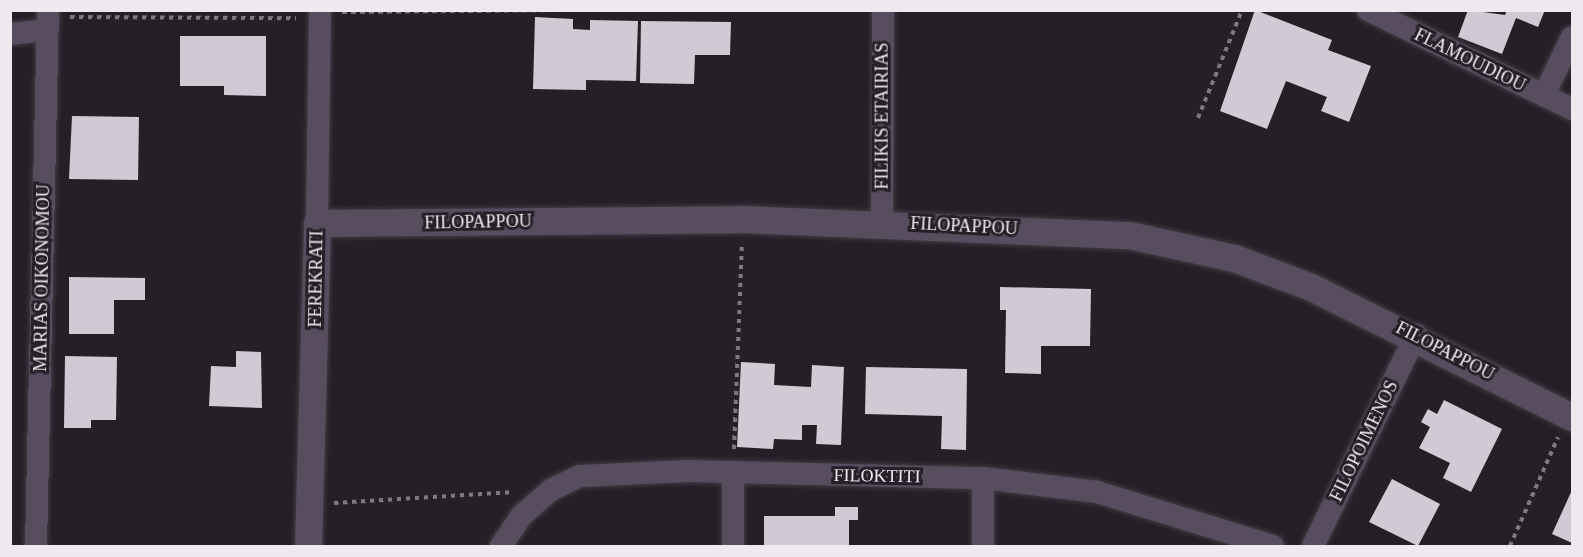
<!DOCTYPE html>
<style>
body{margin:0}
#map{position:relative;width:1583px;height:557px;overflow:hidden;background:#252028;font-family:"Times New Roman",serif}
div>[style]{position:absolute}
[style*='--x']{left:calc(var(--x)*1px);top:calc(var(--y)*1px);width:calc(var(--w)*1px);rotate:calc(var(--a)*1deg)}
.building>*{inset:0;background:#d0cad5}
.path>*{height:4px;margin-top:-2px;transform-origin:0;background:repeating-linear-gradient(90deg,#7e7980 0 4.5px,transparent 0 9px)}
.roads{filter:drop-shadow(0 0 2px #413c44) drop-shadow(0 0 2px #413c44)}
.minor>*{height:22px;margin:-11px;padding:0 11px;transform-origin:11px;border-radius:11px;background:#584d5f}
.tertiary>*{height:27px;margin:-13.5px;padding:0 13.5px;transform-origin:13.5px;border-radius:13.5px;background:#584d5f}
span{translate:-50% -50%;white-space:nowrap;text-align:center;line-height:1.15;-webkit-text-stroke:6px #252028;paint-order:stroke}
.street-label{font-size:18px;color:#ede9ef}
.frame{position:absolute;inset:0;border:12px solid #ede9ef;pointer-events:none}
</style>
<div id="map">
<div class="building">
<div style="clip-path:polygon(1255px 10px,1332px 40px,1328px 50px,1371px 66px,1349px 122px,1321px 111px,1327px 97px,1286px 81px,1267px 129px,1220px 111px)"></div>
<div style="clip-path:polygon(1468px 10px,1505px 15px,1507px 10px,1545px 10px,1538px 27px,1516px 18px,1502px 54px,1458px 37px)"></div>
<div style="clip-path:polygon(535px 17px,573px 19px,573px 29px,590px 30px,590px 20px,638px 21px,636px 81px,586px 80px,586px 90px,533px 89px)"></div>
<div style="clip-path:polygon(641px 21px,731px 22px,730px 55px,695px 55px,694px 84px,640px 83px)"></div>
<div style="clip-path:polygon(180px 36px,266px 36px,266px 96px,224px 95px,224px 86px,180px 86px)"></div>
<div style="clip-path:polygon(72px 116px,139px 117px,138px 180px,69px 179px)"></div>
<div style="clip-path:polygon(69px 277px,145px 278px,145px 300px,114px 300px,114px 334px,69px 334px)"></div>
<div style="clip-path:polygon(1000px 287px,1091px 289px,1090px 346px,1041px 346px,1041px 374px,1005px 373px,1006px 310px,1000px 310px)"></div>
<div style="clip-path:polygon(236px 351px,261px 352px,262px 408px,209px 406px,211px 366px,236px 367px)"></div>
<div style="clip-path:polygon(65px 356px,117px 357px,116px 420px,91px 420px,91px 428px,64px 428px)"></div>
<div style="clip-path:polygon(741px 362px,775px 364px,774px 385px,811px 387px,812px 365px,844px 367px,841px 445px,816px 444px,817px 425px,802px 425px,802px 440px,774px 439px,773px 449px,737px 447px)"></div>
<div style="clip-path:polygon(866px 367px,967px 369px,966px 450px,941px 449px,942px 416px,865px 414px)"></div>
<div style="clip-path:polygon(1444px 400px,1502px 429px,1471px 492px,1443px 478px,1450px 463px,1419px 448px,1430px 427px,1421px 422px,1428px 409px,1437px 414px)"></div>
<div style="clip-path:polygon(1392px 479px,1440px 504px,1418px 546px,1369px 522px)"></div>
<div style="clip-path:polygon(1572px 490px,1572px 543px,1552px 534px)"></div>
<div style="clip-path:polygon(835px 507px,858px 507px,858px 520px,849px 520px,849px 546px,764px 546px,764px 516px,835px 516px)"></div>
</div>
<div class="path">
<div style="--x:342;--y:12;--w:226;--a:-0.5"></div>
<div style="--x:70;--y:17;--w:226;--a:0.3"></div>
<div style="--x:1198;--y:118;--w:117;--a:-67.8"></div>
<div style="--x:734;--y:449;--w:205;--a:-87.8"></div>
<div style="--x:334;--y:503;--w:178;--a:-3.5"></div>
<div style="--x:1510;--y:546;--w:119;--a:-66.2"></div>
</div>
<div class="roads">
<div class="minor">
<div style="--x:1368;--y:10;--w:227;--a:25.9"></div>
<div style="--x:10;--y:34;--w:38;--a:-6"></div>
<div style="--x:1544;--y:95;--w:64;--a:-64.2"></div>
<div style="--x:882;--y:222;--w:212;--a:-89.7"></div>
<div style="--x:317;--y:223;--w:213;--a:-89.2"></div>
<div style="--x:36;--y:546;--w:536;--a:-88.72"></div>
<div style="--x:501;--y:546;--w:36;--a:-56"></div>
<div style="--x:521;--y:516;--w:40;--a:-41"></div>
<div style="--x:551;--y:490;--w:32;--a:-26"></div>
<div style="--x:580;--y:476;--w:108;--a:-2.7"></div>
<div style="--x:688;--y:471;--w:295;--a:1.4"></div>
<div style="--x:983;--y:478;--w:115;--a:7"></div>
<div style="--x:1097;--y:492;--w:184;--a:17.1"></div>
<div style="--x:733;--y:546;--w:74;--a:-90"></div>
<div style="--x:983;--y:546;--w:68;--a:-90"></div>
<div style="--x:1313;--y:546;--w:235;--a:-64"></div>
</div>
<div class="tertiary">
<div style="--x:308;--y:546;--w:323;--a:-88.4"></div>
<div style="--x:317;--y:223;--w:425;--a:-0.5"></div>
<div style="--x:742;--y:219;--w:387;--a:2.4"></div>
<div style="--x:1129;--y:235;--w:107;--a:12.4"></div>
<div style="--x:1234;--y:258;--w:82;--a:20.6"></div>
<div style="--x:1311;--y:287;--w:292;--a:26.5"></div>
</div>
</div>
<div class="street-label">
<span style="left:1470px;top:60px;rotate:26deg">FLAMOUDIOU</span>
<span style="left:882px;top:116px;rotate:-90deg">FILIKIS ETAIRIAS</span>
<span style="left:478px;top:222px;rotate:-1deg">FILOPAPPOU</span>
<span style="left:964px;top:226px;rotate:3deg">FILOPAPPOU</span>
<span style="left:42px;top:278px;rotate:-89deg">MARIAS OIKONOMOU</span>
<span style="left:316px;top:279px;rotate:-89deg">FEREKRATI</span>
<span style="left:1445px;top:351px;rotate:27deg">FILOPAPPOU</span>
<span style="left:1364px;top:441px;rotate:-64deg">FILOPOIMENOS</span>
<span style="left:877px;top:476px;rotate:1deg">FILOKTITI</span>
</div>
<div class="frame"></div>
</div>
